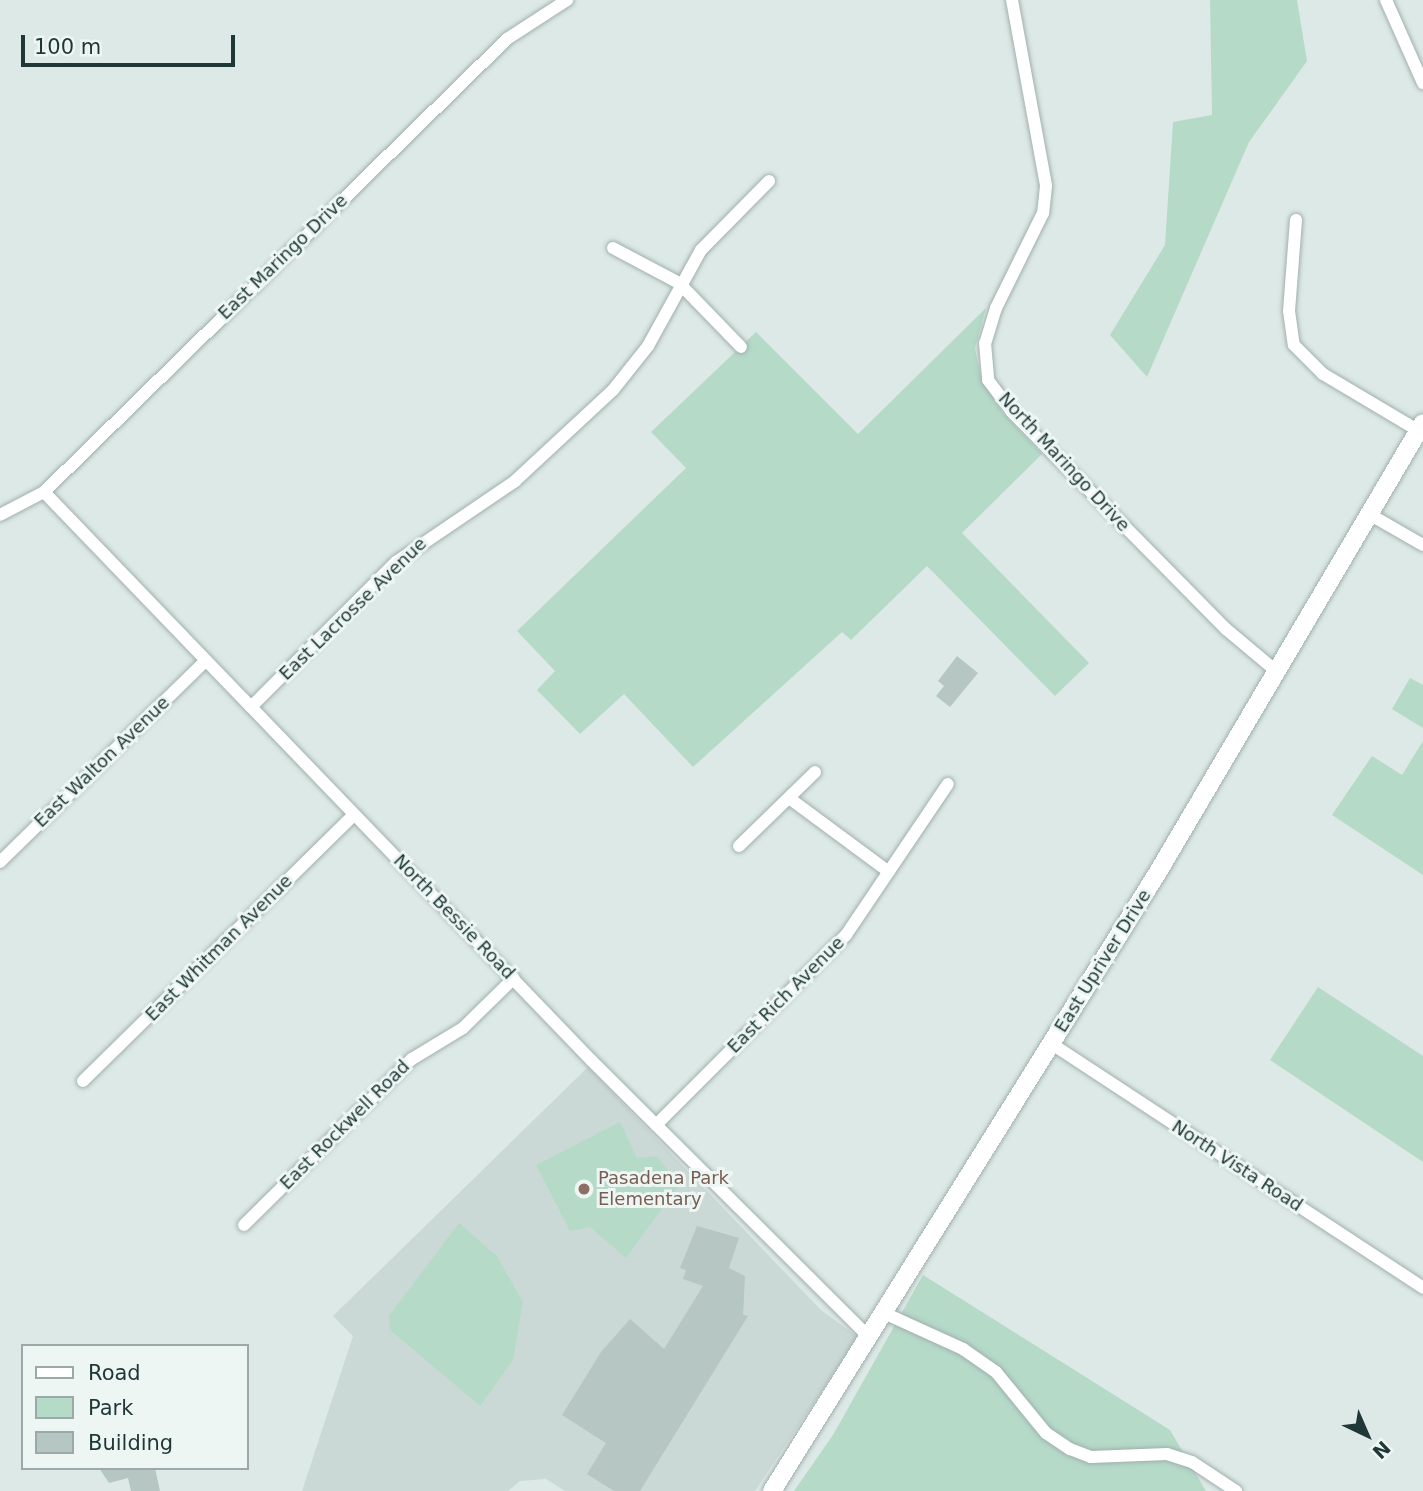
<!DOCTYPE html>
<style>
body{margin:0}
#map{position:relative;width:1423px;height:1491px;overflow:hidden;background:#dde9e6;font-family:"DejaVu Sans",sans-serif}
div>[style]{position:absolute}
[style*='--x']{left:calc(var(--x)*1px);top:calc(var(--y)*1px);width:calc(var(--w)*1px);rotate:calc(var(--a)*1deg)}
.built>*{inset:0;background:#cbd9d6}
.green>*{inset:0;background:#b5dac8}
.building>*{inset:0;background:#b5c6c3}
.roads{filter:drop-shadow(0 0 2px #a0b0ae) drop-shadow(0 0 2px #a0b0ae)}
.minor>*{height:12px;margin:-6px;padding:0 6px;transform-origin:6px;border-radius:6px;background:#fff}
.secondary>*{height:18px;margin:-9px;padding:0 9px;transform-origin:9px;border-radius:9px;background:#fff}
.dots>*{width:19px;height:19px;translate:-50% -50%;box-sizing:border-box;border:4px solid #edf6f3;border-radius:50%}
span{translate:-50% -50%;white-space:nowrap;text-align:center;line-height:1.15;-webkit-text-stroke:6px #edf6f3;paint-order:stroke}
.street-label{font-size:18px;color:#1f3837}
.education-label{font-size:18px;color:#785e54}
.left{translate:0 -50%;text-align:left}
.legend{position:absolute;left:21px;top:1344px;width:228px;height:126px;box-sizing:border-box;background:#edf6f3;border:2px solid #9baaa8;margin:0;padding:9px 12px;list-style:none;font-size:21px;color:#1f3837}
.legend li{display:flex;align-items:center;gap:14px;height:35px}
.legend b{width:35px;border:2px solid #9baaa8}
.north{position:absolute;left:1332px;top:1400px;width:70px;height:70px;-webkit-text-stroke:5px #edf6f3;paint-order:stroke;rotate:136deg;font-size:19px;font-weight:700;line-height:28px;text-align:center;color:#1f3837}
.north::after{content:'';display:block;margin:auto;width:24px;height:32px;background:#1f3837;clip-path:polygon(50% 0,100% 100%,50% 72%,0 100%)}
.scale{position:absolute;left:21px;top:35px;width:214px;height:32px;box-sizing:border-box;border:4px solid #1f3837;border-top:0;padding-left:9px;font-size:21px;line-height:24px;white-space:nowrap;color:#1f3837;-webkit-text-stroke:5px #edf6f3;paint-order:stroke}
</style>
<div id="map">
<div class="built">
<div style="clip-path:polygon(588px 1067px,821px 1310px,858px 1337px,755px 1491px,565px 1491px,546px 1479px,520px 1481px,508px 1491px,302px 1491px,353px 1336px,333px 1316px)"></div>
</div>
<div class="green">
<div style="clip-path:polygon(1210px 0,1297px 0,1307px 61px,1249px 142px,1147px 377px,1110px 335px,1165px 245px,1173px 122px,1212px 115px)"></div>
<div style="clip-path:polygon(986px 308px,975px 348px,981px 378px,1003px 413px,1042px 454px,962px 533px,1089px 663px,1055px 696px,927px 566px,851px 640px,842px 632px,693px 767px,624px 694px,580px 734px,537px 690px,555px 671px,517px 631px,686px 468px,651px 432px,756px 332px,858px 434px)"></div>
<div style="clip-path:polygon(1410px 678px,1423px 685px,1423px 728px,1392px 709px)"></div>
<div style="clip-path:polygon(1423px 741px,1423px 875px,1332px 815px,1372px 756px,1402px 775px)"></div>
<div style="clip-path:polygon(1318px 987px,1423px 1056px,1423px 1162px,1270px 1060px)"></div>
<div style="clip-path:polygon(620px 1122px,637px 1158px,657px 1156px,679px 1185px,626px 1258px,590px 1227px,570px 1231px,536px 1165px)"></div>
<div style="clip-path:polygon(459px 1223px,497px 1256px,523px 1302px,513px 1360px,480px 1406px,390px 1330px,389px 1316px)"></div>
<div style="clip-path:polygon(923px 1275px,1170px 1430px,1206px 1491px,794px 1491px,833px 1435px)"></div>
</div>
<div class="building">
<div style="clip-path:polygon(957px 656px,978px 673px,950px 707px,936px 696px,944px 686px,938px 681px)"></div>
<div style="clip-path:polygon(697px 1226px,739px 1238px,729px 1268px,745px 1276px,743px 1315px,748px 1316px,640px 1491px,614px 1491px,587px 1474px,606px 1443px,562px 1415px,601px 1352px,630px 1319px,664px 1349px,703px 1286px,683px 1279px,686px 1270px,680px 1268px)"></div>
<div style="clip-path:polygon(99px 1468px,155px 1468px,160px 1491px,131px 1491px,128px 1478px,109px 1483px)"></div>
</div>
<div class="roads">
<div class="minor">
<div style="--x:1012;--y:0;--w:189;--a:79.6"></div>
<div style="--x:1046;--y:186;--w:27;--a:96"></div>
<div style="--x:1043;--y:213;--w:106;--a:116.3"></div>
<div style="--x:996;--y:308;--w:37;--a:107"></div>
<div style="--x:985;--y:343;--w:37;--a:85"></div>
<div style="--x:988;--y:380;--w:40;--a:53"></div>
<div style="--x:1012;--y:412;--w:305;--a:45.4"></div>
<div style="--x:1226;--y:629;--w:65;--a:40"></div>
<div style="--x:1386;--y:0;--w:91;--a:66"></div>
<div style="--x:1296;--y:220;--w:91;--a:94.4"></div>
<div style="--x:1289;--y:311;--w:34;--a:82"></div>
<div style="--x:1294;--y:345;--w:41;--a:45"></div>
<div style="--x:1323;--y:374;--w:112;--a:30.7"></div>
<div style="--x:613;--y:248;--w:75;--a:27.9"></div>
<div style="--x:679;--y:283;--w:89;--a:45.9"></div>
<div style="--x:44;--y:492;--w:789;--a:46.08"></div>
<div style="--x:591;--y:1060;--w:392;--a:44.9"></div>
<div style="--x:1369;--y:514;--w:62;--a:29.9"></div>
<div style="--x:0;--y:515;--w:50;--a:-27.6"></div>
<div style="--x:44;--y:492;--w:648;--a:-44.37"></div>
<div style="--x:507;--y:39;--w:72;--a:-33"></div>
<div style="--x:251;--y:707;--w:205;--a:-45"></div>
<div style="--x:396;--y:562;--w:144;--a:-34.2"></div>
<div style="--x:515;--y:481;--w:134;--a:-42.9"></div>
<div style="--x:613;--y:390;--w:56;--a:-51.5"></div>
<div style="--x:648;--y:346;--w:110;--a:-61.1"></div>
<div style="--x:701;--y:250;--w:97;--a:-45.4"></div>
<div style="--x:789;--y:798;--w:124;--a:36.5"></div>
<div style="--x:739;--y:846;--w:106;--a:-44.2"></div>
<div style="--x:0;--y:862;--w:287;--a:-44.4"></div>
<div style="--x:1052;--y:1044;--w:444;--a:33.3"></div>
<div style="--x:83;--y:1081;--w:380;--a:-44.5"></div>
<div style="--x:656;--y:1125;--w:269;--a:-45"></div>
<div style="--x:846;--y:935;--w:182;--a:-56"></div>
<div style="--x:244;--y:1225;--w:236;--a:-44.7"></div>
<div style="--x:412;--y:1059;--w:60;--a:-31.3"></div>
<div style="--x:463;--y:1028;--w:71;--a:-44.4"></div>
<div style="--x:884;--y:1313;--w:87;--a:24.5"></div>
<div style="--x:963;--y:1349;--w:40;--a:34.9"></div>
<div style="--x:996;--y:1372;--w:79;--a:50.7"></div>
<div style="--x:1046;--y:1433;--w:29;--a:34"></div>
<div style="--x:1070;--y:1449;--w:22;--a:21"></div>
<div style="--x:1091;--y:1457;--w:76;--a:-2.3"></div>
<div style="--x:1167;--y:1454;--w:26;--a:18"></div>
<div style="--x:1192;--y:1462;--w:53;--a:33.4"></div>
</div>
<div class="secondary">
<div style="--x:772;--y:1491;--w:729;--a:-58.05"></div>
<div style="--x:1158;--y:872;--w:521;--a:-59.45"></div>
</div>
</div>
<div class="dots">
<div style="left:584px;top:1189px;background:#8d6e63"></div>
</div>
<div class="street-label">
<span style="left:283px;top:257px;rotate:-44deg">East Maringo Drive</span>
<span style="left:1064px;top:462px;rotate:47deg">North Maringo Drive</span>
<span style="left:353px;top:609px;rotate:-44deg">East Lacrosse Avenue</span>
<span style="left:102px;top:762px;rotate:-44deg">East Walton Avenue</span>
<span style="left:454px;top:917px;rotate:46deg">North Bessie Road</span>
<span style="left:219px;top:948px;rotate:-45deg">East Whitman Avenue</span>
<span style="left:1103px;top:961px;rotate:-58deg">East Upriver Drive</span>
<span style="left:786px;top:995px;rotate:-45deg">East Rich Avenue</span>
<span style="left:345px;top:1125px;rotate:-45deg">East Rockwell Road</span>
<span style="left:1237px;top:1166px;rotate:33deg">North Vista Road</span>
</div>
<div class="education-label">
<span class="left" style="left:598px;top:1189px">Pasadena Park<br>Elementary</span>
</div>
<ul class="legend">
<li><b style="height:9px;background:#fff"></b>Road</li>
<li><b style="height:19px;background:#b5dac8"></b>Park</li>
<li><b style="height:19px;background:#b5c6c3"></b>Building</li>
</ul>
<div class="north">N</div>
<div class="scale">100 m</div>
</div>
